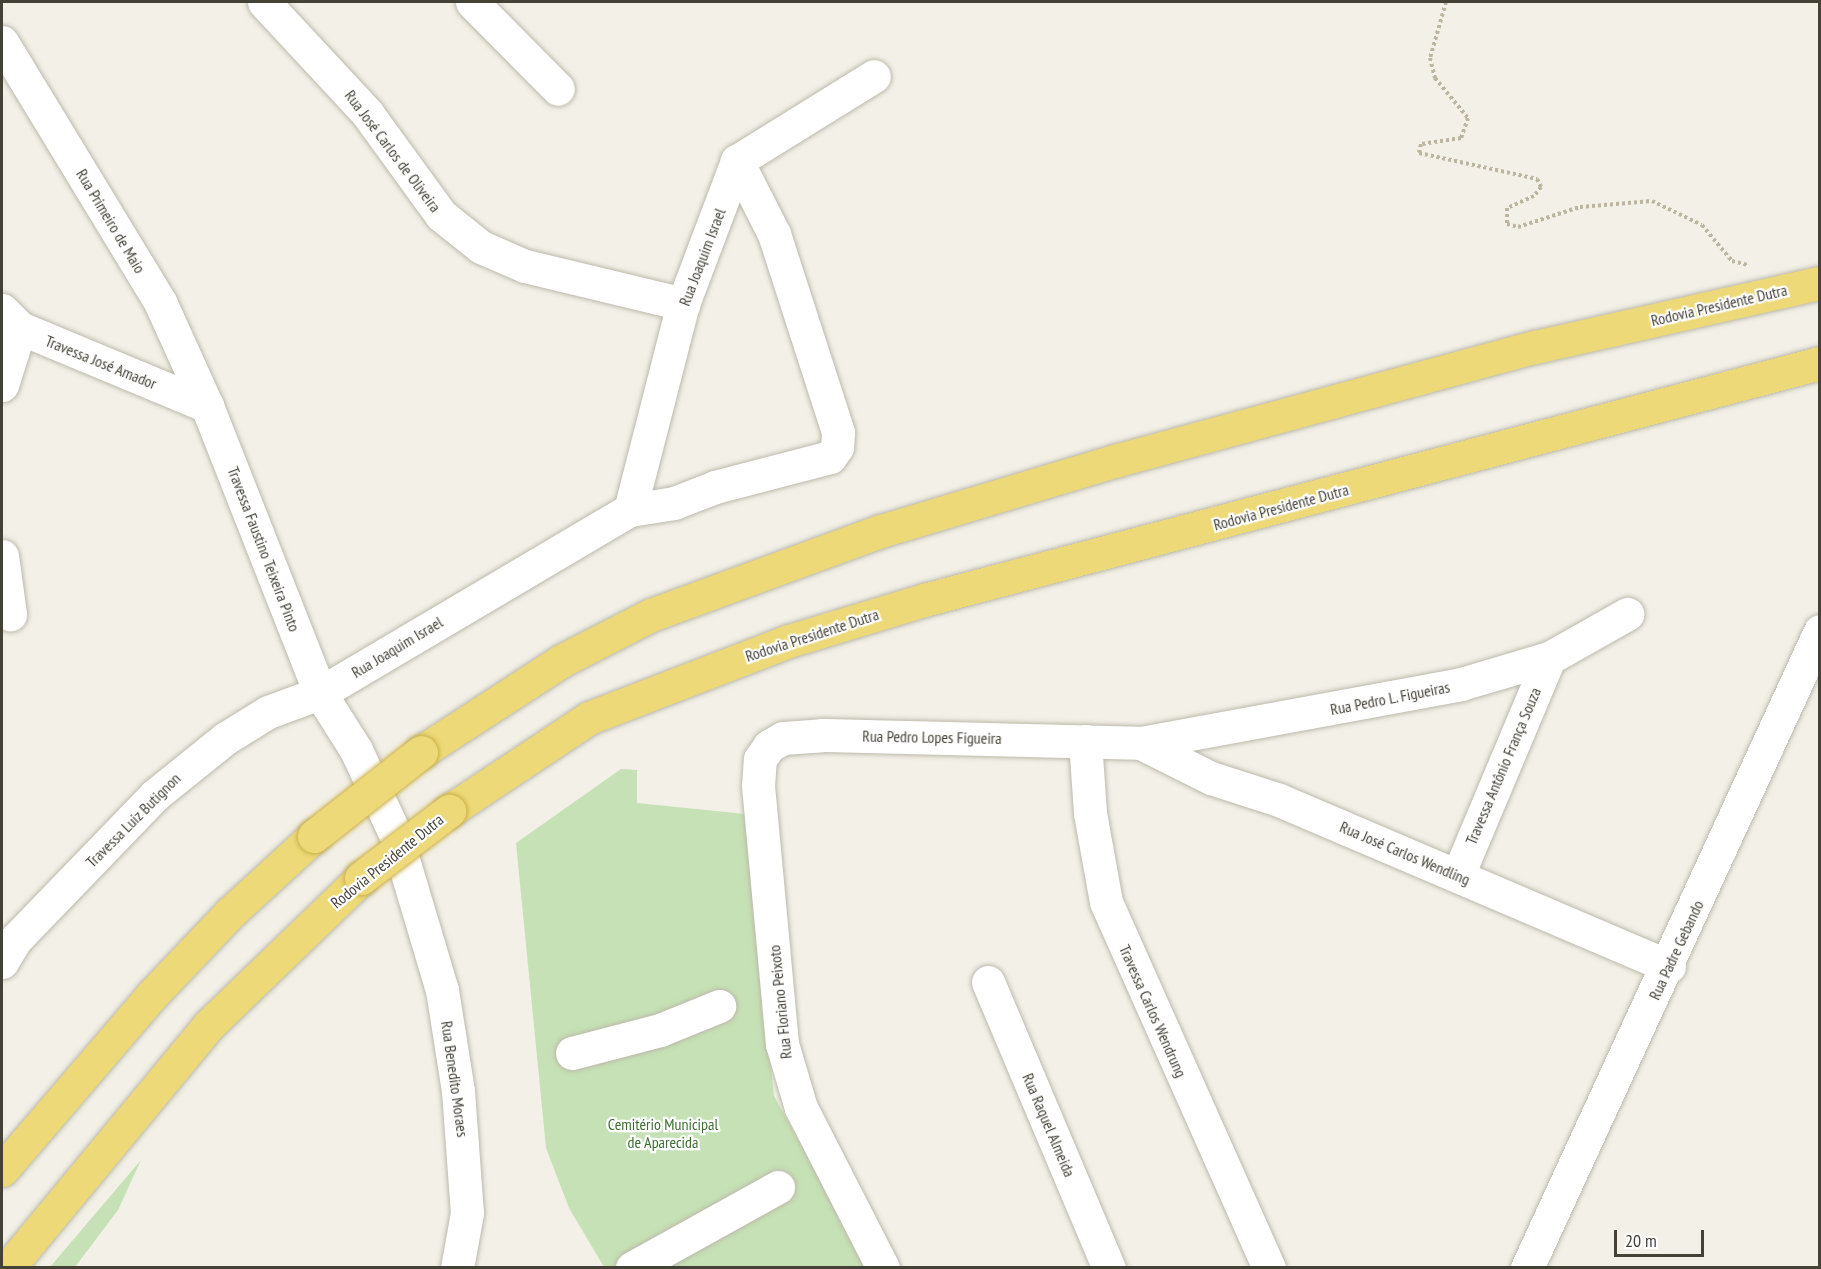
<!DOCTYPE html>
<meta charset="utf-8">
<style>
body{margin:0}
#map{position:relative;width:1821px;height:1269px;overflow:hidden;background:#f2f0e7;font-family:"PT Sans Narrow",sans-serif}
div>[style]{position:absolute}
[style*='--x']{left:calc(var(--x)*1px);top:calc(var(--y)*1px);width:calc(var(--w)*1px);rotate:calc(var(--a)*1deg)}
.green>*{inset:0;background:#c6e1b5}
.path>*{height:4px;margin-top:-2px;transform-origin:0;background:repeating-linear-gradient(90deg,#bcb69e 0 3px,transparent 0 6px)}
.roads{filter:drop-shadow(0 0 2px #bcb9ab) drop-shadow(0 0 2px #bcb9ab)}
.minor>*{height:33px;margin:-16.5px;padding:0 16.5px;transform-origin:16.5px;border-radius:16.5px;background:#fff}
.highway>*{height:33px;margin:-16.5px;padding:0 16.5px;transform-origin:16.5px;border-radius:16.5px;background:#edd977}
.bridges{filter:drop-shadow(0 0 2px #cbb048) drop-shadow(0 0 2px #cbb048)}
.highway-bridge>*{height:33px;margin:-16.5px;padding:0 16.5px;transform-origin:16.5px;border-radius:16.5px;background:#edd977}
span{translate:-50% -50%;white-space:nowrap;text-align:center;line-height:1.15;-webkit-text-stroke:4.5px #fff;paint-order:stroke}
.street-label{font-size:16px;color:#444137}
.park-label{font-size:16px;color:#3e6f31}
.frame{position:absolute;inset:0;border:3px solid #444137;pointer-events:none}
.scale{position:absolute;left:1614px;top:1230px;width:90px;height:27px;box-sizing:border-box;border:3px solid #444137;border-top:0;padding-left:8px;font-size:18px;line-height:21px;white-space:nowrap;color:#444137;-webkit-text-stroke:4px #fff;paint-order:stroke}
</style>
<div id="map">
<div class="green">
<div style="clip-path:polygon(621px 769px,637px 770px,637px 803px,745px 814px,774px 1096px,869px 1267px,604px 1267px,569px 1208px,546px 1148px,516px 843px)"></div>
<div style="clip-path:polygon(141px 1160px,118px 1210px,75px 1267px,50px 1267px)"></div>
</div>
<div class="path">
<div style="--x:1446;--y:2;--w:58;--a:105.9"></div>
<div style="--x:1430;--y:58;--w:21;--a:76"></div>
<div style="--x:1435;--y:78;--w:52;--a:50.5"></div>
<div style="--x:1468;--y:118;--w:21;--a:109"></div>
<div style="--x:1461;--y:138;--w:40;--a:171.5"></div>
<div style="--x:1421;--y:144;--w:9;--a:103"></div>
<div style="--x:1419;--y:153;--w:121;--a:12.4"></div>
<div style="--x:1537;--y:179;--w:9;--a:63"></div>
<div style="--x:1541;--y:187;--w:11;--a:128"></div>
<div style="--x:1534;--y:196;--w:30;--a:156"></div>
<div style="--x:1507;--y:208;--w:16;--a:90"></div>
<div style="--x:1507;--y:224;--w:11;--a:15"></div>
<div style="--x:1518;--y:227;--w:65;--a:-17.9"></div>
<div style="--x:1580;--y:207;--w:72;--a:-4.8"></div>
<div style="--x:1652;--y:201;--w:55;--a:25.6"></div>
<div style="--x:1702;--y:225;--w:47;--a:50.2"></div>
<div style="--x:1732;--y:261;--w:16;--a:14"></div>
</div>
<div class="roads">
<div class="minor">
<div style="--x:264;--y:2;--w:151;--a:47.1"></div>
<div style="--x:367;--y:113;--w:126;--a:54"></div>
<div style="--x:441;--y:215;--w:51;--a:38.7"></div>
<div style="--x:481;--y:247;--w:48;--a:23.4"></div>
<div style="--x:525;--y:266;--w:163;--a:13.5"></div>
<div style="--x:472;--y:2;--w:122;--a:45.3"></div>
<div style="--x:2;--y:42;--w:306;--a:58.7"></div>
<div style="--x:161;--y:304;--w:112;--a:65.7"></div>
<div style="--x:207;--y:406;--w:308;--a:68.5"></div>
<div style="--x:320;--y:693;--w:67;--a:57.7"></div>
<div style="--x:356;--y:750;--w:95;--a:65.1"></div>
<div style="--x:396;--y:836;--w:161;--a:73.4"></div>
<div style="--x:442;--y:990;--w:102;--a:81"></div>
<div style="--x:458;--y:1091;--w:122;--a:85.8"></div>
<div style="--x:467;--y:1213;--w:56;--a:100.3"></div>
<div style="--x:2;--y:310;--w:25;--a:45"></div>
<div style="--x:20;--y:328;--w:203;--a:22.6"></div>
<div style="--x:2;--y:385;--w:60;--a:-72.5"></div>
<div style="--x:630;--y:510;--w:213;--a:-75.6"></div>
<div style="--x:683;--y:304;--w:153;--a:-69.3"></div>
<div style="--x:737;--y:161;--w:161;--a:-31.8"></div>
<div style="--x:2;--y:556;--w:59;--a:82.1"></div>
<div style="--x:1085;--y:741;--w:72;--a:86"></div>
<div style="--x:1090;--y:813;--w:90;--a:79.8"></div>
<div style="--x:1106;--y:902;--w:401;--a:66"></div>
<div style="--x:1141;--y:743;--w:78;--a:26.6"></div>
<div style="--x:1211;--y:778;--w:71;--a:17.9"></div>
<div style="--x:1279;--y:800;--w:424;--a:23.1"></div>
<div style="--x:1458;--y:875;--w:235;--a:-67.2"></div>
<div style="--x:2;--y:962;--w:27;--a:-59"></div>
<div style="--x:16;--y:939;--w:200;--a:-46"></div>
<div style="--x:155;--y:795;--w:91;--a:-38.8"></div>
<div style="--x:226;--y:738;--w:49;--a:-31.8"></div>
<div style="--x:268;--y:712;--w:55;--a:-20.1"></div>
<div style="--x:320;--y:693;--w:360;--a:-30.6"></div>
<div style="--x:630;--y:510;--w:45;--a:-9"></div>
<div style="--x:674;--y:503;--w:44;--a:-21.3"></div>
<div style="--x:715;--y:487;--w:119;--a:-14.6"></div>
<div style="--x:830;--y:457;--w:12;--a:-55"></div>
<div style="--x:837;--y:447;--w:15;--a:-86"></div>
<div style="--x:838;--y:432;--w:208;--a:-107.9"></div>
<div style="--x:774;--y:234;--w:82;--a:-116.9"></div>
<div style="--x:988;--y:982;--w:311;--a:67.1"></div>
<div style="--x:572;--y:1053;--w:91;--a:-14.6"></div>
<div style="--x:660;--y:1030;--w:64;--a:-22.1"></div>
<div style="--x:632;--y:1268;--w:167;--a:-29"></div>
<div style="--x:883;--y:1268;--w:180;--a:-117.1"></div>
<div style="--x:801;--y:1108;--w:67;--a:-106.5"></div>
<div style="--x:782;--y:1044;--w:259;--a:-95.3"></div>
<div style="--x:758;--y:786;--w:27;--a:-86"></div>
<div style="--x:760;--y:759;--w:16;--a:-55"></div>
<div style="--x:769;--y:746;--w:16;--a:-30"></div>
<div style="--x:783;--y:738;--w:39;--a:-4"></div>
<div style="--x:822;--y:735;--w:319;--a:1.4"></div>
<div style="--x:1141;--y:743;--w:325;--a:-10.4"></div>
<div style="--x:1461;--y:684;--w:92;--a:-16.5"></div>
<div style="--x:1549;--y:658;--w:90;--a:-29.4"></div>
<div style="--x:1527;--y:1268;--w:701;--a:-65.3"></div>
</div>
<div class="highway">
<div style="--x:421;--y:752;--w:167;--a:-33"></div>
<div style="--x:561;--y:661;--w:101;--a:-27.1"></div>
<div style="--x:651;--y:615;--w:245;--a:-20.1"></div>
<div style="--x:881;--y:531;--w:247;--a:-16.7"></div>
<div style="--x:1118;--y:460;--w:432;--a:-15.2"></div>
<div style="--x:1535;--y:347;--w:292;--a:-12.7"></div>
<div style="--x:449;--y:811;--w:168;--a:-33.6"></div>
<div style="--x:589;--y:718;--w:214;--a:-21.1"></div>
<div style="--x:789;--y:641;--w:141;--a:-16.9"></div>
<div style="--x:924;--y:600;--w:927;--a:-14.82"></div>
<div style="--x:2;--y:1170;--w:230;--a:-49.4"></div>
<div style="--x:152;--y:995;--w:113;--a:-46.4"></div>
<div style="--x:230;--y:913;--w:114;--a:-42.5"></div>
<div style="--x:8;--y:1268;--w:314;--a:-50.4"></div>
<div style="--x:208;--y:1026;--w:213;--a:-44"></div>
</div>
</div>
<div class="bridges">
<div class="highway-bridge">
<div style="--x:314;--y:836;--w:136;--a:-38.1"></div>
<div style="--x:361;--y:878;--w:111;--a:-37.3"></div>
</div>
</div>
<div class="street-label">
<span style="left:393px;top:151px;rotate:53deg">Rua José Carlos de Oliveira</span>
<span style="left:111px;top:221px;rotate:59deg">Rua Primeiro de Maio</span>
<span style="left:702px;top:257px;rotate:-69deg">Rua Joaquim Israel</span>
<span style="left:1719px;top:305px;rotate:-13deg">Rodovia Presidente Dutra</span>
<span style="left:101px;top:362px;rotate:22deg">Travessa José Amador</span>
<span style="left:1281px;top:507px;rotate:-15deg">Rodovia Presidente Dutra</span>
<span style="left:264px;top:549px;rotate:69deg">Travessa Faustino Teixeira Pinto</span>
<span style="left:812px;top:635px;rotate:-18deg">Rodovia Presidente Dutra</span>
<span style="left:397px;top:647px;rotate:-31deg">Rua Joaquim Israel</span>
<span style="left:1390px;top:698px;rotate:-11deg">Rua Pedro L. Figueiras</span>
<span style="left:932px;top:737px;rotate:1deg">Rua Pedro Lopes Figueira</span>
<span style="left:1503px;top:766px;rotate:-67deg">Travessa Antônio França Souza</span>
<span style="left:133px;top:820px;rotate:-45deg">Travessa Luiz Butignon</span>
<span style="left:1405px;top:853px;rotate:23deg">Rua José Carlos Wendling</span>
<span style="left:387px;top:861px;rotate:-39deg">Rodovia Presidente Dutra</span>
<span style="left:1676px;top:950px;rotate:-65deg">Rua Padre Gebando</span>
<span style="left:780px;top:1002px;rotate:-96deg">Rua Floriano Peixoto</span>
<span style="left:1153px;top:1011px;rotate:66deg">Travessa Carlos Wendrung</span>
<span style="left:455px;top:1079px;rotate:82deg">Rua Benedito Moraes</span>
<span style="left:1049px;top:1125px;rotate:67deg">Rua Raquel Almeida</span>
</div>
<div class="park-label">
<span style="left:663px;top:1133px">Cemitério Municipal<br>de Aparecida</span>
</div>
<div class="frame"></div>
<div class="scale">20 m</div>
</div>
